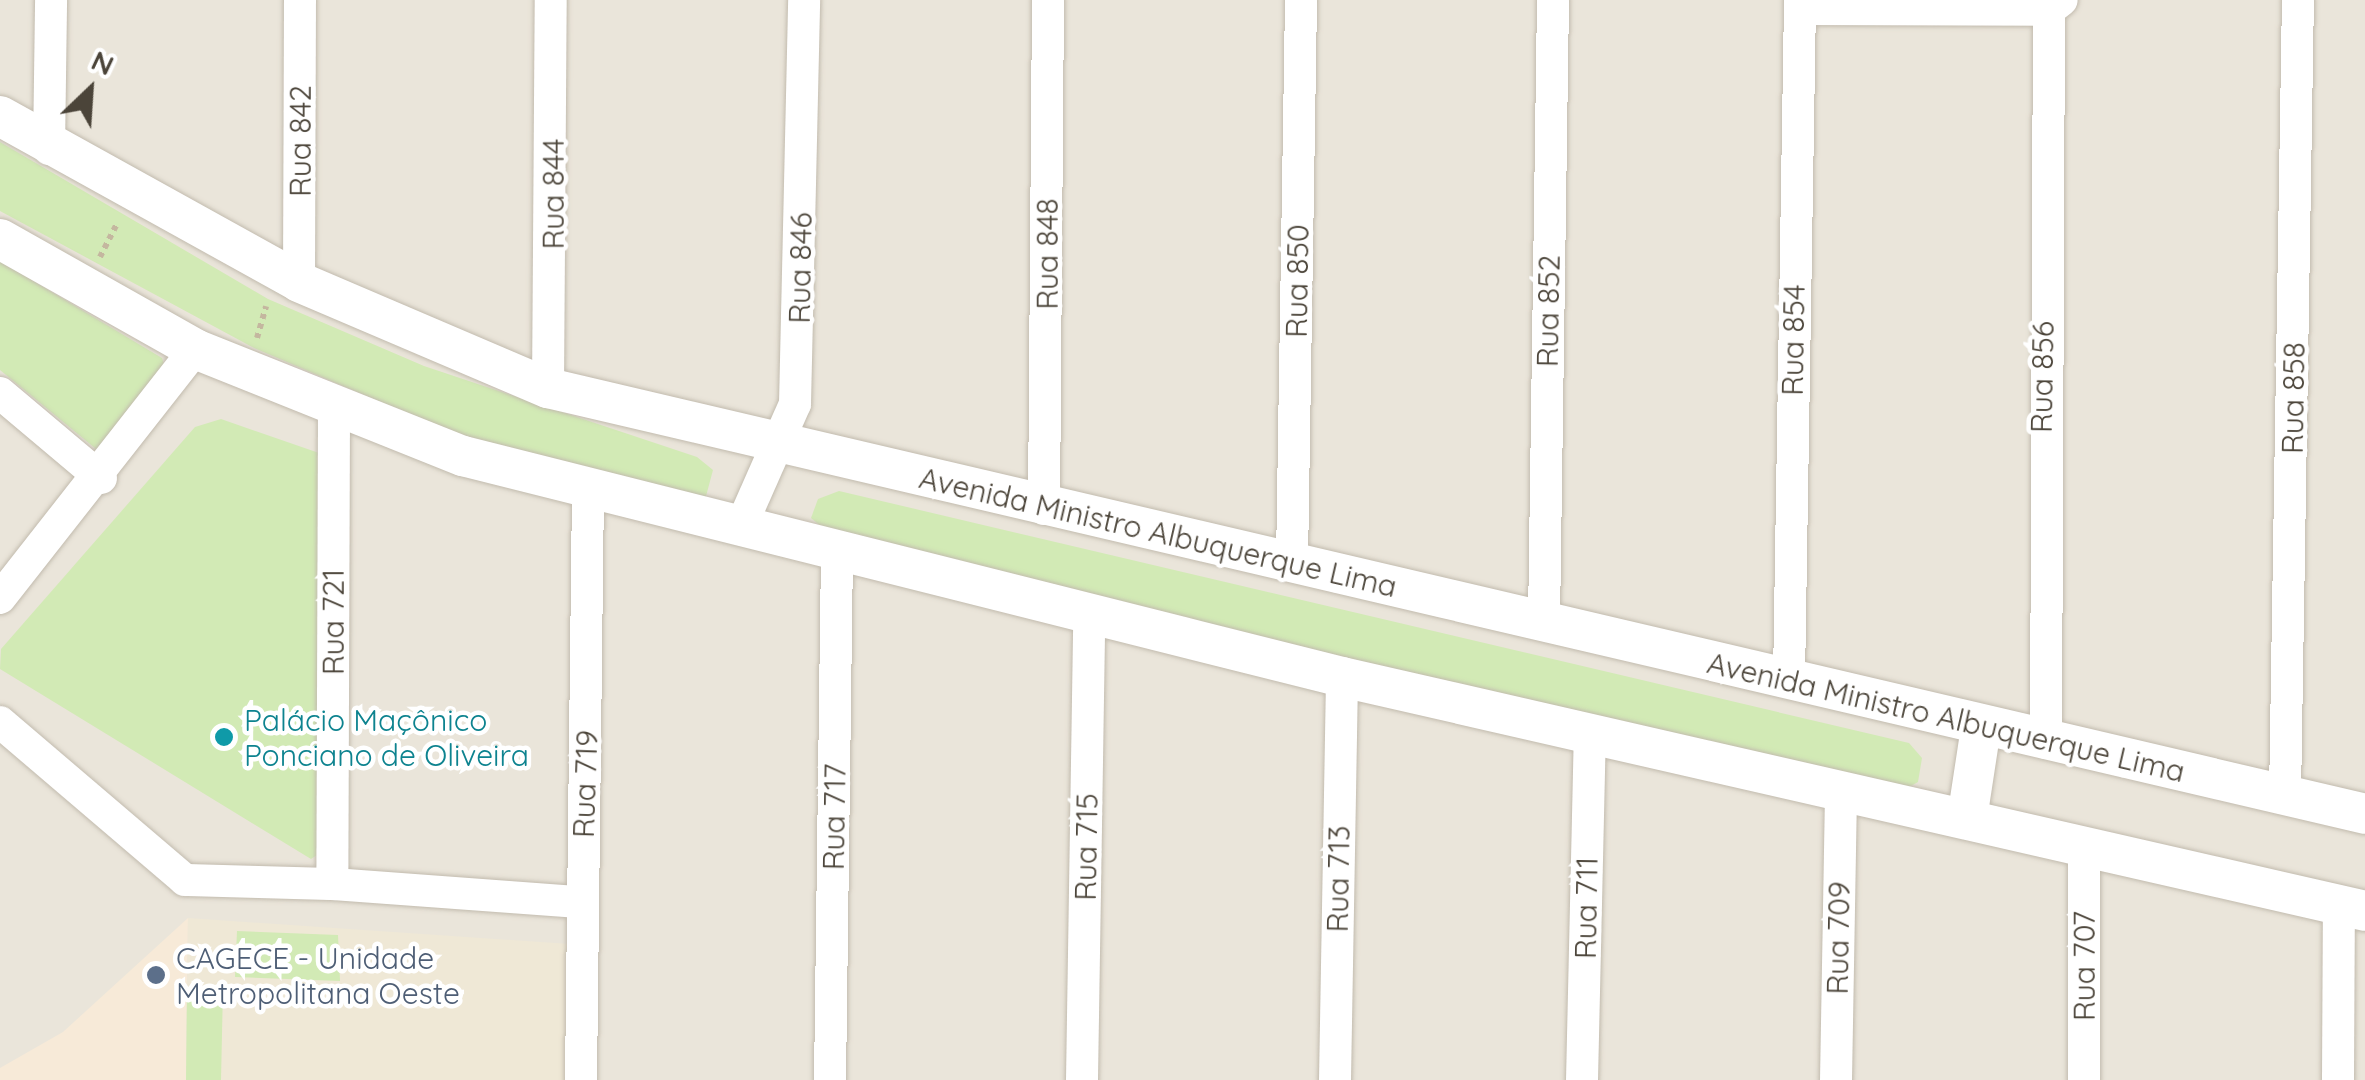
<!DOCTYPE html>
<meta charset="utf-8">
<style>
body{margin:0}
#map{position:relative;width:2365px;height:1080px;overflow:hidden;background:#f6f3ec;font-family:Quicksand,sans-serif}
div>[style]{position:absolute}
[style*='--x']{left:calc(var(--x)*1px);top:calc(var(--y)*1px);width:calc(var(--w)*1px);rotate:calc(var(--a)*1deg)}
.residential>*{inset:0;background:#eae5da}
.commercial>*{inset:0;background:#f7ead8}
.education>*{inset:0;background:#efe8d6}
.green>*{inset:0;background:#d2eab5}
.path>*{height:6px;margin-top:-3px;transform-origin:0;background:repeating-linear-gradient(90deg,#c4b79f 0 5px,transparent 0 10px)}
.roads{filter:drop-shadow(0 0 2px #c2bbae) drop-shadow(0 0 2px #c2bbae)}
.minor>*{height:32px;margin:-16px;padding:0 16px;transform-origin:16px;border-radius:16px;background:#fff}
.tertiary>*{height:40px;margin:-20px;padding:0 20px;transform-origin:20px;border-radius:20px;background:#fff}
.dots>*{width:28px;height:28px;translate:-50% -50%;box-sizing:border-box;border:5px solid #fff;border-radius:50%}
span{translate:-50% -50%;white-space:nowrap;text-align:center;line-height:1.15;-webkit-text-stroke:9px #fff;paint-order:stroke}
.street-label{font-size:30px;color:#4b4439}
.culture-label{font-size:30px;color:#0d838f}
.left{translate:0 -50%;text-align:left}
.service-label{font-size:30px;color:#4e5e75}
.north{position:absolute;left:40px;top:40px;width:100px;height:100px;-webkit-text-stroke:8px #fff;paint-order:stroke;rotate:25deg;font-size:28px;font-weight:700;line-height:40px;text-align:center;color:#4b4439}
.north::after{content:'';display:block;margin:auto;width:35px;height:45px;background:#4b4439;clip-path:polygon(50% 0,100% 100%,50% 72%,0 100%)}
</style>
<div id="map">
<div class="residential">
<div style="clip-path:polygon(0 0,2365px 0,2365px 1080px,0 1080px)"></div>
</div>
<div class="commercial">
<div style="clip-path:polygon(188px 918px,186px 1080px,0 1080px,0 1068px,63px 1032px)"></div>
</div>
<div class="education">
<div style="clip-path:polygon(188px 918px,570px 944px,567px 1080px,186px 1080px)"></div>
</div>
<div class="green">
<div style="clip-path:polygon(0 142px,268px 299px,424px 366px,697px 457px,713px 470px,705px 500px,564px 468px,439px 427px,254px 348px,0 211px)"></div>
<div style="clip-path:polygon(0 261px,162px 358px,168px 377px,115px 448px,96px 449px,0 370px)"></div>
<div style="clip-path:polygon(221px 419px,319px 453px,323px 851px,311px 859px,0 669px,1px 649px,195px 427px)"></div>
<div style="clip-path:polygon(839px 491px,1909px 743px,1922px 758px,1918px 782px,1902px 791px,836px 539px,811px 518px,818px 499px)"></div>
<div style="clip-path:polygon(237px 931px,338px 935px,340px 981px,235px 977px)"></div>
<div style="clip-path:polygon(187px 987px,223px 988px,221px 1080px,186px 1080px)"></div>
</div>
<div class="path">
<div style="--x:100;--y:257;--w:38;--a:-63"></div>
<div style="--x:257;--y:338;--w:33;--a:-74"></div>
</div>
<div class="roads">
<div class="minor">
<div style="--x:1800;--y:9;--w:249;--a:0.2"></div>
<div style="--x:2049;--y:10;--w:16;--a:-38"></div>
<div style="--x:49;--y:149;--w:149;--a:-89.2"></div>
<div style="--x:299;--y:282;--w:282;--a:-89.8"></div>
<div style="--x:548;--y:388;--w:388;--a:-89.6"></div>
<div style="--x:0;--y:393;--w:132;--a:40.1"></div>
<div style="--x:334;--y:411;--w:473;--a:90.2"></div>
<div style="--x:332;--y:884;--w:249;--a:4.2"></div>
<div style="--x:1044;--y:509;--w:509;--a:-89.55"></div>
<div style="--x:742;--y:524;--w:131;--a:-66.2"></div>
<div style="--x:795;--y:404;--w:404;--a:-88.7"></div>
<div style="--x:1292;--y:562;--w:562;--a:-89.08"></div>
<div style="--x:0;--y:598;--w:316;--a:-51.9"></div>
<div style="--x:1544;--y:621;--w:621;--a:-89.17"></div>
<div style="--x:1789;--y:680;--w:680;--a:-89.07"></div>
<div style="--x:0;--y:722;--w:243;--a:40.5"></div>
<div style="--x:185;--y:880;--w:147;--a:1.6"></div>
<div style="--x:2046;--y:743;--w:743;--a:-89.77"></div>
<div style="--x:2285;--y:797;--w:797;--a:-89.07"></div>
<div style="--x:581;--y:1080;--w:592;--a:-89.32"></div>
<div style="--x:830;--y:1080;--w:527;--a:-89.24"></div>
<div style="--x:1082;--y:1080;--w:465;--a:-89.1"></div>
<div style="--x:1335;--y:1080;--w:403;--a:-89"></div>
<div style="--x:1582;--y:1080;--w:344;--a:-88.7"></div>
<div style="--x:1836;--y:1080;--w:284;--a:-89"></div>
<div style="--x:2084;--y:1080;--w:229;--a:-90"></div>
<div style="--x:2338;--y:1080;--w:175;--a:-89.7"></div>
</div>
<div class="tertiary">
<div style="--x:0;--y:116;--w:342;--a:29"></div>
<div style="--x:299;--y:282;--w:271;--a:23.1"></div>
<div style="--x:548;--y:388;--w:1866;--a:13.19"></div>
<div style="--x:0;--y:239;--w:224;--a:29.4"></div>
<div style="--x:195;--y:349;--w:289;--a:21.8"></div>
<div style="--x:463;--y:456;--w:906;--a:14.11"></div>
<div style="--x:1342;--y:677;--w:1049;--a:12.88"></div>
<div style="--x:1967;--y:819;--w:92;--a:-81.3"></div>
</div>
</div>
<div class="dots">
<div style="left:224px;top:737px;background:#0f9aa8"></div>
<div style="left:156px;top:975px;background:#5c6f8a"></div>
</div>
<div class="street-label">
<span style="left:300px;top:141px;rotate:-90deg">Rua 842</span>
<span style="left:553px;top:194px;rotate:-90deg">Rua 844</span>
<span style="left:1047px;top:254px;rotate:-90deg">Rua 848</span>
<span style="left:800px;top:268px;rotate:-89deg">Rua 846</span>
<span style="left:1297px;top:281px;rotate:-89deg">Rua 850</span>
<span style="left:1548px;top:311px;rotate:-89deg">Rua 852</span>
<span style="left:1793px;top:340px;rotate:-89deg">Rua 854</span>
<span style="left:2042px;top:377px;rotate:-89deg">Rua 856</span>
<span style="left:2293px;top:398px;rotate:-89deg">Rua 858</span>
<span style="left:1158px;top:532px;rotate:13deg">Avenida Ministro Albuquerque Lima</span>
<span style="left:333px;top:622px;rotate:-90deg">Rua 721</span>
<span style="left:1946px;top:717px;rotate:13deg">Avenida Ministro Albuquerque Lima</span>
<span style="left:585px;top:784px;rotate:-88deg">Rua 719</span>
<span style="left:834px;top:817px;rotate:-89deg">Rua 717</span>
<span style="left:1086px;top:847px;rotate:-89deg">Rua 715</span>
<span style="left:1338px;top:879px;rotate:-89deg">Rua 713</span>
<span style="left:1586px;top:908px;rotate:-89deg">Rua 711</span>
<span style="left:1838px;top:938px;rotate:-89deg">Rua 709</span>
<span style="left:2084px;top:966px;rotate:-90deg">Rua 707</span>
</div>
<div class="culture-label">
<span class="left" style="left:244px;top:737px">Palácio Maçônico<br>Ponciano de Oliveira</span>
</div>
<div class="service-label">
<span class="left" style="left:176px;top:975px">CAGECE - Unidade<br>Metropolitana Oeste</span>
</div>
<div class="north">N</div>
</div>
